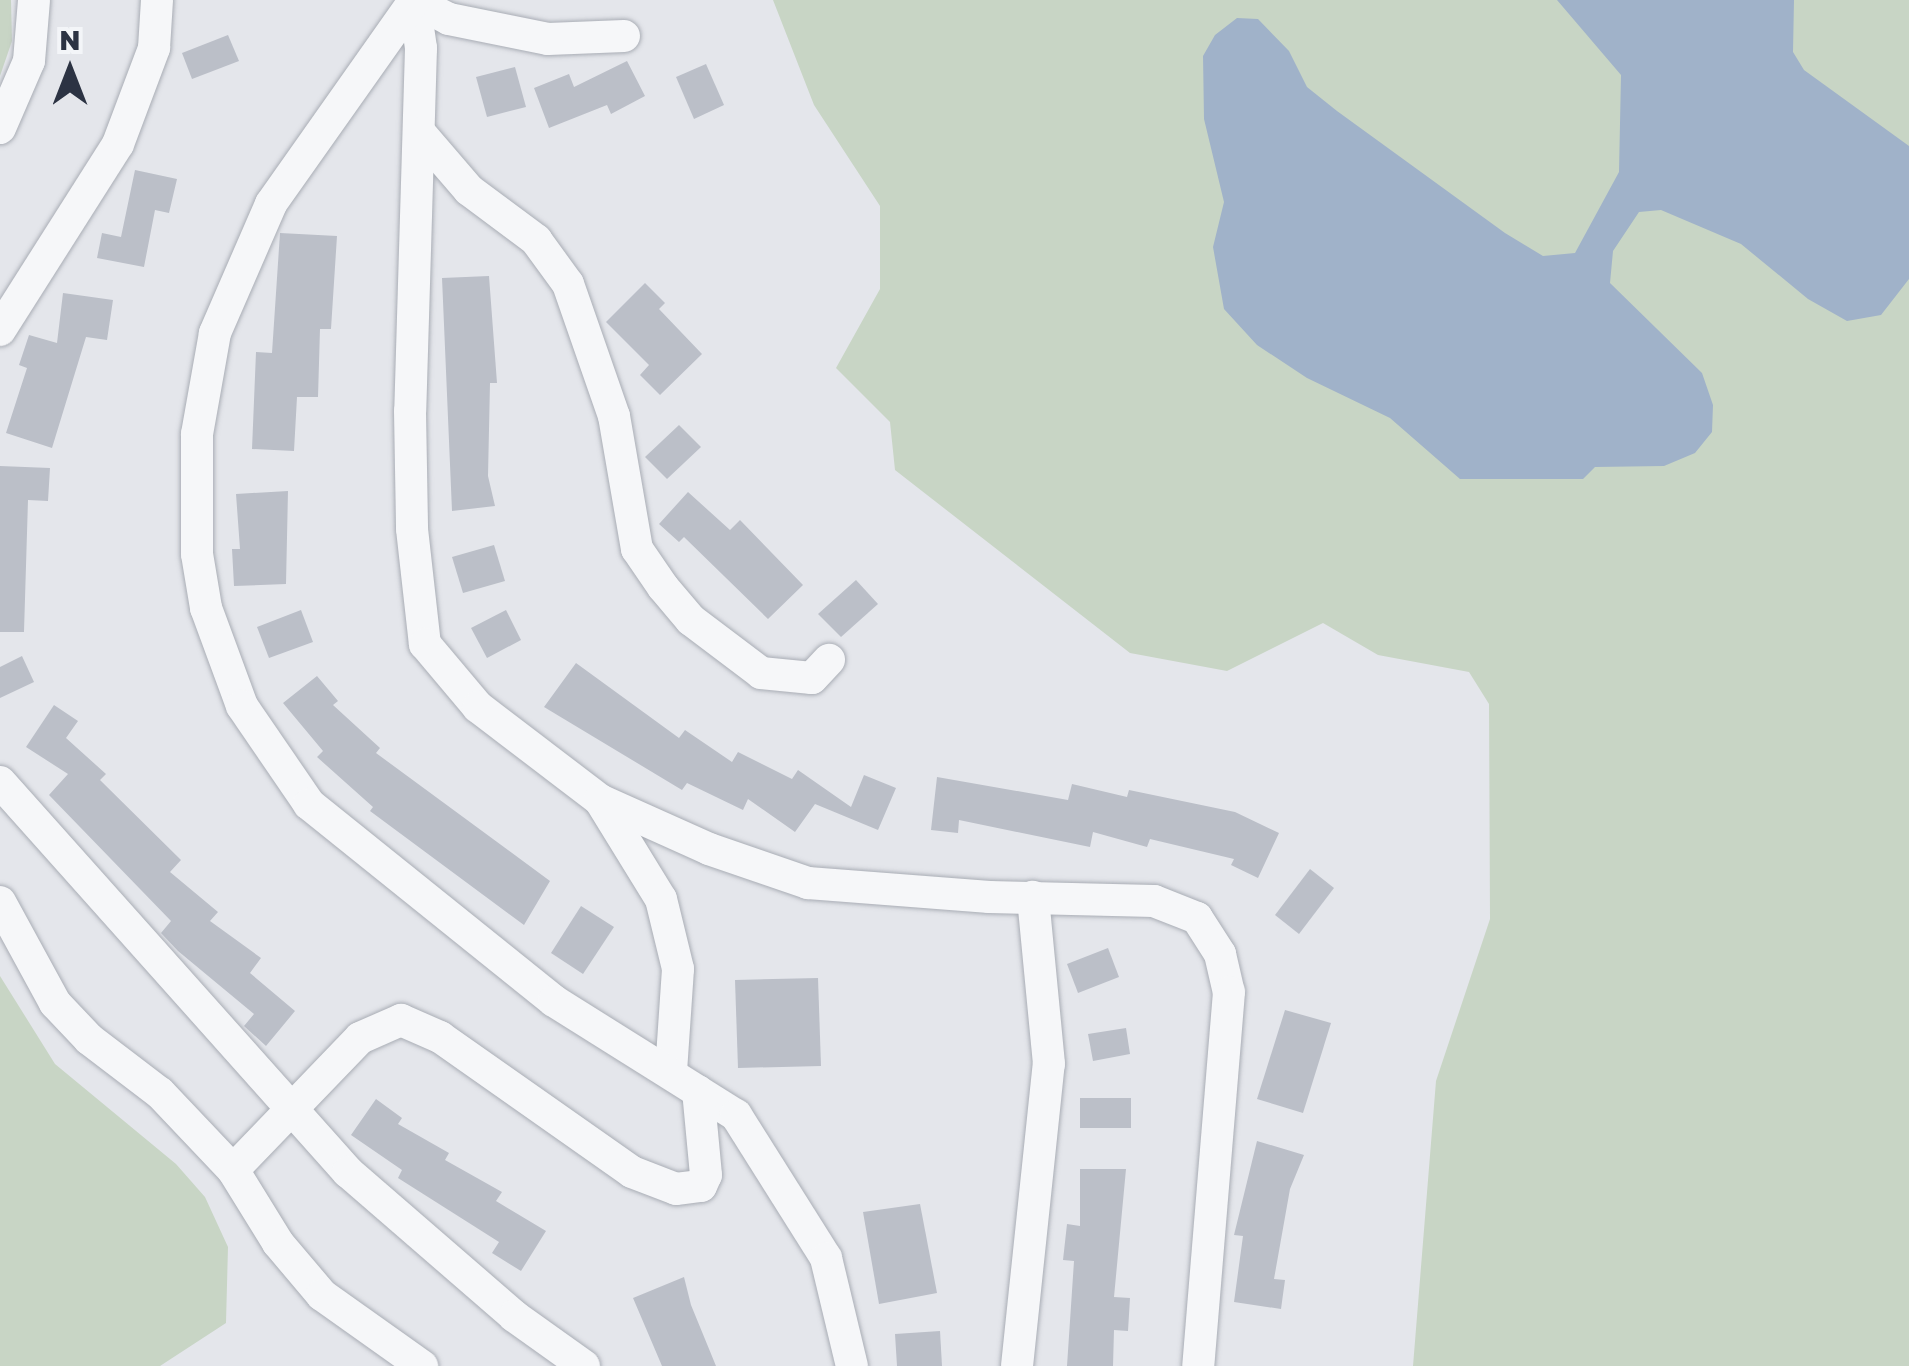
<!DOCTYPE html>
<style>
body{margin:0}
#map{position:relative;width:1909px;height:1366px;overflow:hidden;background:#e4e6eb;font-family:"Golos Text",sans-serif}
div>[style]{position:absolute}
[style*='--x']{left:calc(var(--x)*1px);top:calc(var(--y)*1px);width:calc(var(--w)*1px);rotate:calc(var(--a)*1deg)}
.green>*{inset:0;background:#c8d5c5}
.water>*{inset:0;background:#a0b2c9}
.building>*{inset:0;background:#bbbfc8}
.roads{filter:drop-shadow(0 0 2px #a9adb5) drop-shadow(0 0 2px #a9adb5)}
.minor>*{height:32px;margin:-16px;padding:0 16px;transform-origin:16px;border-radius:16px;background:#f6f7f9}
span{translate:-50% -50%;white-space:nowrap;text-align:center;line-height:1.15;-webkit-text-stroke:8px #f3f5f8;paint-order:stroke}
.north{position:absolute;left:20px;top:20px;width:100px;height:100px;-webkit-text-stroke:8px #f3f5f8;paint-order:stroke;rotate:0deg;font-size:28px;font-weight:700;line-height:40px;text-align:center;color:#2c3343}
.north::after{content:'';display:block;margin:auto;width:35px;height:45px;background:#2c3343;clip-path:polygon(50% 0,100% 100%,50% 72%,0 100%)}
</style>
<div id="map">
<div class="green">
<div style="clip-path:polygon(0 0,11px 0,12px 41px,0 76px)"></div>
<div style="clip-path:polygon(773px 0,1909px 0,1909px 1366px,1413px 1366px,1436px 1081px,1490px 919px,1489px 704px,1469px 672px,1378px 655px,1323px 623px,1227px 671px,1130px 653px,895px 470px,890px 422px,836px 368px,880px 289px,880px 206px,814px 105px)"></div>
<div style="clip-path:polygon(0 976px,55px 1064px,176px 1164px,205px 1197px,228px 1247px,226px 1323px,160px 1366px,0 1366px)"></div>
</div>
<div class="water">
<div style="clip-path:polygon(1557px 0,1794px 0,1793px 52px,1804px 70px,1909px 146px,1909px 279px,1881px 315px,1847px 321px,1808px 299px,1741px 244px,1661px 210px,1639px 212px,1613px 251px,1610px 283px,1702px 373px,1713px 405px,1712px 432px,1695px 453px,1664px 466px,1595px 467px,1583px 479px,1460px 479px,1390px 418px,1307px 378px,1257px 345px,1224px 309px,1213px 247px,1224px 202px,1204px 119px,1203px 56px,1215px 35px,1237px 18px,1258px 19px,1289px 51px,1307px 87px,1337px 111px,1505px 233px,1543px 256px,1575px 253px,1619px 172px,1621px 75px)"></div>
</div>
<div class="building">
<div style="clip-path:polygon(228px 35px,239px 61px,192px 79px,182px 53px)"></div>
<div style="clip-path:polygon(627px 61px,645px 96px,611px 114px,607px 105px,549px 128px,534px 88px,569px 74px,574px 87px)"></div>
<div style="clip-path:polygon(706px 64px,724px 105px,694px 119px,676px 77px)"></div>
<div style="clip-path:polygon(515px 67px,526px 107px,487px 117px,476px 77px)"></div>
<div style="clip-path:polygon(135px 170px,177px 179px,169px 213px,155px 210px,144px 267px,97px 258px,102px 233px,121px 237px)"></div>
<div style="clip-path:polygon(280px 233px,337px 236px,331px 329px,320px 329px,318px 397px,297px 397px,294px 451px,252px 449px,256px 352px,272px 353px)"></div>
<div style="clip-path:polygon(489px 276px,497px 383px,490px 383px,488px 476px,495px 506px,452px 511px,442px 278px)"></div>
<div style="clip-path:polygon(645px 283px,665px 303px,659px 309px,702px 354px,660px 395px,640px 375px,649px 365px,606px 322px)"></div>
<div style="clip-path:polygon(63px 293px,113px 300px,107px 340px,86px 337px,52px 448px,6px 433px,27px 368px,19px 365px,29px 335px,57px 343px)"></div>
<div style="clip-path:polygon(679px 425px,701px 447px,667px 479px,645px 457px)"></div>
<div style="clip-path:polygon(0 466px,50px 468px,48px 501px,28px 500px,24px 632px,0 632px)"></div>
<div style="clip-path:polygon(288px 491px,286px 584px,234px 586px,232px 549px,240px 549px,236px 494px)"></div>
<div style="clip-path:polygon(688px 492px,730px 530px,740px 520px,803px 585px,768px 619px,684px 537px,679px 542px,659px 524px)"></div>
<div style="clip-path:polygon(494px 545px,505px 581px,463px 593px,452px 557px)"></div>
<div style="clip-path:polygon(856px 580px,878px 604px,841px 637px,818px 614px)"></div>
<div style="clip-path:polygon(301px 610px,313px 642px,269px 658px,257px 627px)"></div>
<div style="clip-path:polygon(506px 610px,521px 640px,487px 658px,471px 628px)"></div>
<div style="clip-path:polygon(22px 656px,34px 682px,0 698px,0 667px)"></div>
<div style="clip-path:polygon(576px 663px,679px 738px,685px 730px,732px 762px,738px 752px,792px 779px,798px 770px,851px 807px,864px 775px,896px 788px,878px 830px,815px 804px,795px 832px,748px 799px,743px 810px,687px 783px,682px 790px,544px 707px)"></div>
<div style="clip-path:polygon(317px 676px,338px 701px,333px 705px,380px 748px,376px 753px,550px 881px,524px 925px,370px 811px,373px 807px,317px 757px,323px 751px,283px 703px)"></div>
<div style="clip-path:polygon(54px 705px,78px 721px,66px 738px,106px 774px,100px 780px,181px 860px,170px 872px,218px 912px,210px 921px,261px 958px,250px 973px,295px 1011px,266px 1046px,244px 1026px,254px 1014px,178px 951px,161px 933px,171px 921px,49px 795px,68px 774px,26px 747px)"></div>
<div style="clip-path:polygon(937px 777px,1068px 800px,1072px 784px,1127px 797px,1129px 790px,1235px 812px,1279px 833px,1258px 878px,1231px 865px,1234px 859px,1150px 839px,1147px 847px,1093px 832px,1090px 847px,959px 820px,958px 833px,931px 830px)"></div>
<div style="clip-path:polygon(1310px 869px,1334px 888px,1299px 934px,1275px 915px)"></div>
<div style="clip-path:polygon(581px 906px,614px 927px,583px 974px,551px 953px)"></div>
<div style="clip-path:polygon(1108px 948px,1119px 977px,1078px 993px,1067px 964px)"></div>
<div style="clip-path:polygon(818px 978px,821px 1066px,738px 1068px,735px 980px)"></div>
<div style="clip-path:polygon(1285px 1010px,1331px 1023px,1303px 1113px,1257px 1099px)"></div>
<div style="clip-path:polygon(1126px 1028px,1130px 1054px,1093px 1061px,1088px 1034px)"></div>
<div style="clip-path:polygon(1080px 1098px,1131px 1098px,1131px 1128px,1080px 1128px)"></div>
<div style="clip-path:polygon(376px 1099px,402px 1118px,398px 1124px,449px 1153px,445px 1160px,502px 1192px,496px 1201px,546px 1231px,521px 1271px,492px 1253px,499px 1242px,398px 1178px,402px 1170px,351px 1135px)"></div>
<div style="clip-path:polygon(1257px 1141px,1304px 1155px,1290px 1189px,1274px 1279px,1285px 1280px,1281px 1309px,1234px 1302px,1243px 1236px,1234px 1235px)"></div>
<div style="clip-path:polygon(1080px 1169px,1126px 1169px,1114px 1297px,1130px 1298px,1128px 1331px,1114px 1330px,1113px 1366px,1067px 1366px,1074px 1261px,1063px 1260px,1067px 1224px,1080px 1226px)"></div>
<div style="clip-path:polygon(920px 1204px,937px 1293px,879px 1304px,863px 1212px)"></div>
<div style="clip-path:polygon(684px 1277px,691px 1305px,716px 1366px,662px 1366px,633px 1298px)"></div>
<div style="clip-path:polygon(940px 1331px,942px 1366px,897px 1366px,895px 1334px)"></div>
</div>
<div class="roads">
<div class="minor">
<div style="--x:414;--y:0;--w:49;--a:81.7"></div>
<div style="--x:421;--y:48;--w:363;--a:91.7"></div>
<div style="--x:410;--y:411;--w:118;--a:89"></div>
<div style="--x:412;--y:529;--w:116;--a:83.6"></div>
<div style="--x:425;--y:644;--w:82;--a:49.9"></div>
<div style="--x:478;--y:707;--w:153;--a:37.3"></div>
<div style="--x:600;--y:800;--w:116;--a:58.4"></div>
<div style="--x:661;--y:899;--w:72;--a:76.3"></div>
<div style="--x:678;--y:969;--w:104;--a:93.9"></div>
<div style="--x:624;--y:36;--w:76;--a:177.7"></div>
<div style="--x:548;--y:39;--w:101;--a:-168.6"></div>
<div style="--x:449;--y:19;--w:39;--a:-153"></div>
<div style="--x:414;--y:1;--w:248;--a:125.2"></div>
<div style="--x:271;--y:204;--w:141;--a:113.5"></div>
<div style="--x:215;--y:333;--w:103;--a:100.1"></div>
<div style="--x:197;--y:434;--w:120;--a:90"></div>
<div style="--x:197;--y:554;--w:55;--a:80.5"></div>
<div style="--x:206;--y:608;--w:104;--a:69.8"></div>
<div style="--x:242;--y:706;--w:119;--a:55.6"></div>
<div style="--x:309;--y:804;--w:314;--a:38.8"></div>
<div style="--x:554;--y:1001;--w:215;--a:32.1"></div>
<div style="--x:736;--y:1115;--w:169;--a:57.8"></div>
<div style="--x:826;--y:1258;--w:111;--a:76.5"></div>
<div style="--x:0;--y:128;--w:73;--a:-66.6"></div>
<div style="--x:29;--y:61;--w:61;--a:-85.3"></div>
<div style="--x:420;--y:133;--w:75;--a:49.3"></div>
<div style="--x:469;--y:190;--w:84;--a:36.7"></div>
<div style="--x:536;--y:240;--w:54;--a:54"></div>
<div style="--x:568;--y:284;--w:140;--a:70.8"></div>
<div style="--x:614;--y:416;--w:135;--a:80.2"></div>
<div style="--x:637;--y:549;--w:46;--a:55.6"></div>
<div style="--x:663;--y:587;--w:43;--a:49.7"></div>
<div style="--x:691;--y:620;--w:88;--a:37.1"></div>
<div style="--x:761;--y:673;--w:51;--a:5.6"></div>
<div style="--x:812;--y:678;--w:25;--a:-47"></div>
<div style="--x:0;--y:330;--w:220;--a:-57.6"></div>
<div style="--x:118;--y:144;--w:103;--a:-69.4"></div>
<div style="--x:154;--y:48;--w:48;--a:-86.4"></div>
<div style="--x:0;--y:782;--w:523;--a:48.26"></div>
<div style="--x:348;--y:1172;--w:220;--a:40.9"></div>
<div style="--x:514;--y:1316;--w:86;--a:35.5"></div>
<div style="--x:600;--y:800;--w:120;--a:24.2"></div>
<div style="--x:709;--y:849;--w:105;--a:19"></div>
<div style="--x:808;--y:883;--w:182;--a:4.4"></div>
<div style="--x:989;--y:897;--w:165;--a:1.4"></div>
<div style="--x:1154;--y:901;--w:46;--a:21.6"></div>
<div style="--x:1197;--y:918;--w:43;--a:57.4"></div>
<div style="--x:1220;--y:954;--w:39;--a:77"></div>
<div style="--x:1229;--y:992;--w:375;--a:94.7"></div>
<div style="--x:0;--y:902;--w:115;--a:61.4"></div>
<div style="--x:55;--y:1003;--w:50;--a:46.6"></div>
<div style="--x:89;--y:1039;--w:89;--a:37.3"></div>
<div style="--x:160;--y:1093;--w:106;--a:46.5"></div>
<div style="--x:233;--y:1170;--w:86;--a:58.3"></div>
<div style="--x:278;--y:1243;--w:68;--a:49.8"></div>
<div style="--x:322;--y:1295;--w:123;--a:35.4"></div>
<div style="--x:233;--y:1170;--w:183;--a:-46.1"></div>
<div style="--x:360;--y:1038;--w:45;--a:-23.7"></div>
<div style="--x:401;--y:1020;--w:43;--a:23.6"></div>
<div style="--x:440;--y:1037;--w:235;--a:35.1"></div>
<div style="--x:632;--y:1172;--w:47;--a:21.1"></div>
<div style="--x:676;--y:1189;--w:25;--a:-7"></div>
<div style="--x:701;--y:1186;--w:12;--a:-66"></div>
<div style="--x:706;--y:1175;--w:84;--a:-95.4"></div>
<div style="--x:1017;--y:1366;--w:304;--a:-84"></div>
<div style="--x:1049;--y:1064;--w:168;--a:-95.5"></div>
</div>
</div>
<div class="north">N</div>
</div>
